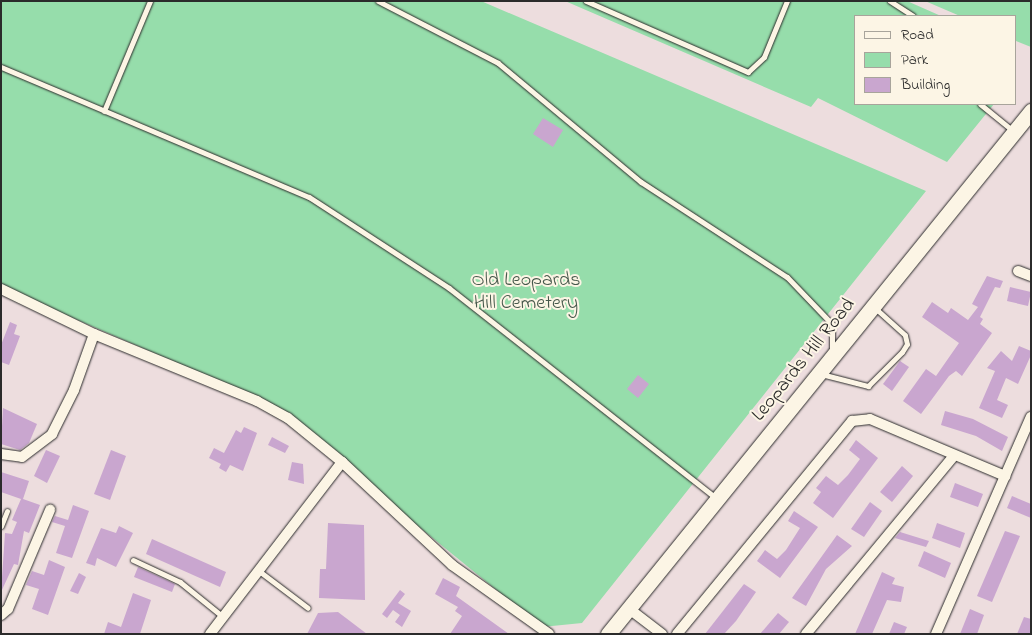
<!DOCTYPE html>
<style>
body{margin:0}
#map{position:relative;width:1032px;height:635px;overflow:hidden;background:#edddde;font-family:"Indie Flower",sans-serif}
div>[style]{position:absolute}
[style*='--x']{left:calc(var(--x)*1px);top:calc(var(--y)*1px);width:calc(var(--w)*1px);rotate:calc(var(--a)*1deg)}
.green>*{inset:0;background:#96ddab}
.building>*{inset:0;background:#c9a6cf}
.roads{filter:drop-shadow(0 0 1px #2b2b2b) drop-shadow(0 0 1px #2b2b2b)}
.lane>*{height:5px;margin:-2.5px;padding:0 2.5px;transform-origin:2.5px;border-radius:2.5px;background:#fcf5e5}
.street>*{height:10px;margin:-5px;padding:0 5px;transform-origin:5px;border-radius:5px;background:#fcf5e5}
.secondary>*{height:15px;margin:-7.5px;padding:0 7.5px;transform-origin:7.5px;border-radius:7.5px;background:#fcf5e5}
span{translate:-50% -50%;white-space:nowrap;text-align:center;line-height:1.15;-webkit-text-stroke:4px #fcf5e5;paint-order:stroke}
.park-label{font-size:20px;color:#46584b}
.street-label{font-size:20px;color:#2b2b2b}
.frame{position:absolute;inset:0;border:2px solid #2b2b2b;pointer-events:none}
.legend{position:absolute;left:854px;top:15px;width:162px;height:90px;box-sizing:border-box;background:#fcf5e5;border:1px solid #a8a49b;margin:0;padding:6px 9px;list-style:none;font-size:15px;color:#2b2b2b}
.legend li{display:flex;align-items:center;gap:10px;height:25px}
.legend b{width:25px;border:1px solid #a8a49b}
</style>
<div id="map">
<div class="green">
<div style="clip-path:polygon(1px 1px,481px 1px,926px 191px,582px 623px,542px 627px,263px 400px,1px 287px)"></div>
<div style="clip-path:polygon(565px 1px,907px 1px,941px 16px,856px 16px,856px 104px,994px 104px,947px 162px,818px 98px,811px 107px)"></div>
<div style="clip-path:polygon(925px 1px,1031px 1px,1031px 47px,1016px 41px,1016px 16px,960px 16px)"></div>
</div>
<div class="building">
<div style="clip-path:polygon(543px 118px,563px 130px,553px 147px,533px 134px)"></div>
<div style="clip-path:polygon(987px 276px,1003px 281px,1000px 288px,995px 287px,980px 317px,983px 319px,980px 324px,992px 333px,962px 376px,956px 371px,949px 376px,921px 414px,903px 401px,926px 369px,936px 376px,959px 343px,922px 317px,932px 302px,948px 313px,951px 308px,968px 320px,978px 307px,972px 304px)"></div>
<div style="clip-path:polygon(1010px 287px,1031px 292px,1028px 306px,1007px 301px)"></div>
<div style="clip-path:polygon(10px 322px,17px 325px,14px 334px,20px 336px,9px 365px,1px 362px,1px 345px)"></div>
<div style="clip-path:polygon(1019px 346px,1031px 351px,1031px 355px,1018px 384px,1006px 378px,997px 400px,1008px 405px,1002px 418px,979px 408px,995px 371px,987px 368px,1001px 351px,1012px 361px)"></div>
<div style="clip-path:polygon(900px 361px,909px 367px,892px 391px,883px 384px)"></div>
<div style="clip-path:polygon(638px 375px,649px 384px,638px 398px,627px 389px)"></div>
<div style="clip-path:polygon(3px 408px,37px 424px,29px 443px,20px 450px,1px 444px)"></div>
<div style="clip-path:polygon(945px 411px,973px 419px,1008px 437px,1002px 451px,976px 436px,941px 425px)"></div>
<div style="clip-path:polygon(244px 427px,257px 433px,243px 471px,230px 465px,226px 472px,219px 468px,221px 464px,209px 458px,214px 448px,224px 453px,236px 430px,241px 433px)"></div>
<div style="clip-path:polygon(272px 437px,289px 446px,285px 453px,268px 445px)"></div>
<div style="clip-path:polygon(856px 440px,878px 458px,833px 518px,813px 503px,821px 492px,816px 488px,826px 476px,838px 485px,848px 475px,860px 459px,849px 450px)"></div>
<div style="clip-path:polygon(46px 450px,60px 456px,47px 483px,34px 476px)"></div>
<div style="clip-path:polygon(111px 450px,126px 456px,110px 500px,94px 494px)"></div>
<div style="clip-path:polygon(292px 462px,303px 464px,304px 484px,288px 480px)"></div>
<div style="clip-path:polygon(902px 466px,913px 476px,892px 502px,880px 492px)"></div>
<div style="clip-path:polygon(1px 472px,29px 481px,23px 499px,40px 505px,29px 533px,24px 531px,18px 565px,14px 564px,1px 592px,5px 533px,12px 534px,17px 522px,12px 520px,21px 499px,1px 492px)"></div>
<div style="clip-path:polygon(955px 483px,983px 494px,978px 507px,950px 497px)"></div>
<div style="clip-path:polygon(1012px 496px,1031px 504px,1031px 518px,1007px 508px)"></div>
<div style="clip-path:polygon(870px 502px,882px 511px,864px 537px,851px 529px)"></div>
<div style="clip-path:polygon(73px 505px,89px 511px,72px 558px,56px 553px,65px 526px,52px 522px,55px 516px,68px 520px)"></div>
<div style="clip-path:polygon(794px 511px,818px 527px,780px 578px,757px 561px,765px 550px,777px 559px,786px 550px,800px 528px,788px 521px)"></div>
<div style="clip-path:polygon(328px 523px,364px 525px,365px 600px,319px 598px,320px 569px,326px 569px)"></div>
<div style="clip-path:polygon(937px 523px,965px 533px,960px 548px,932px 538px)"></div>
<div style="clip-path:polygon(119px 526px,133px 533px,116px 567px,97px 558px,95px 566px,86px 563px,101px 528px,116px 533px)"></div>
<div style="clip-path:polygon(1005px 531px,1020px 536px,992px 602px,977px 596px)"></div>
<div style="clip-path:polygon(900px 532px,929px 541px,926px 547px,895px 538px)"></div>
<div style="clip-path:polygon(837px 535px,852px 546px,826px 569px,806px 606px,792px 598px)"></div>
<div style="clip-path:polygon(152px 539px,226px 572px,220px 587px,146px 554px)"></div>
<div style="clip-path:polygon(924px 551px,951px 563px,945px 578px,918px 566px)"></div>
<div style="clip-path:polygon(49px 560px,65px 567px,48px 615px,32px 609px,39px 589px,26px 585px,32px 571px,44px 575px)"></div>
<div style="clip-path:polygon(138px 567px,175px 584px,172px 592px,134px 577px)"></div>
<div style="clip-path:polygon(882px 572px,895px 578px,892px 584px,904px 587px,901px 602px,887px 600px,872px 634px,855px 634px)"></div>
<div style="clip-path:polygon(79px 573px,86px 577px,78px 594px,70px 591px)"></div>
<div style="clip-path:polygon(443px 578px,460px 587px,456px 596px,509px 634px,450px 634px,462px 616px,455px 611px,458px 607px,435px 594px)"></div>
<div style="clip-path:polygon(744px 584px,756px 592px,736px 621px,724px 634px,705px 634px)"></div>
<div style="clip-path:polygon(400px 590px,405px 594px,398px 603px,411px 611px,402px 627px,395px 622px,400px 615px,393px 610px,387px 618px,382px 614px)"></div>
<div style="clip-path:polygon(133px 593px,151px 600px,140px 634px,104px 634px,108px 622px,121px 627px)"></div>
<div style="clip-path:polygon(970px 609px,984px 615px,977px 634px,960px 634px)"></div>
<div style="clip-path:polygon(338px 612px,367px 634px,307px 634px,318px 613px)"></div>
<div style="clip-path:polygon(778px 613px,789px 622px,779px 634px,760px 634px)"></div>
<div style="clip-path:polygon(1024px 617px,1031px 619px,1031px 634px,1017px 634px)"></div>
<div style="clip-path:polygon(894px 622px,907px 627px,904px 634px,889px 634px)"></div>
</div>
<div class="roads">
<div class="lane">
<div style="--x:378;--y:1;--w:135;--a:27.3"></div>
<div style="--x:498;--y:63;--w:186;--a:39.8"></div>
<div style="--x:641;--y:182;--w:174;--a:33.1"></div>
<div style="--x:787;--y:277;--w:65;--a:46.2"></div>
<div style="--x:832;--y:324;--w:27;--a:90"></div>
<div style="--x:586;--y:1;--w:177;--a:23.7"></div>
<div style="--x:748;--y:72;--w:22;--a:-43"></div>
<div style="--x:764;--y:57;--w:61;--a:-67.7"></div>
<div style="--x:890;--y:1;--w:27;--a:33"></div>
<div style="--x:1;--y:67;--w:334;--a:22.9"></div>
<div style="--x:309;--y:197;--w:167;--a:33"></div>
<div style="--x:449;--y:288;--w:340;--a:38.2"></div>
<div style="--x:980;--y:104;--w:41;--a:39.1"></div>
<div style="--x:104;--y:111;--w:119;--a:-67.3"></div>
<div style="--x:821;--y:374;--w:49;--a:14.3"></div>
<div style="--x:868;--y:386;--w:48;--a:-45"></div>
<div style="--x:902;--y:352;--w:9;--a:-58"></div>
<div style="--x:907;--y:344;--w:9;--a:-103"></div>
<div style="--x:905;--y:335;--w:40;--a:-138"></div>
<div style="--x:1;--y:526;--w:16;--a:-68"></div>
<div style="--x:133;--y:560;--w:52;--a:25.1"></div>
<div style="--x:180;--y:582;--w:54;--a:39"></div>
<div style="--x:259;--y:571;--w:61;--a:37.1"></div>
</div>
<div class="street">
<div style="--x:1018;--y:271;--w:14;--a:21"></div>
<div style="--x:1;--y:289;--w:103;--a:25.8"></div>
<div style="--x:94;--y:334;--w:176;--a:22.3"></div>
<div style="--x:257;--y:401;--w:35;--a:29"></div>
<div style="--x:288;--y:418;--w:70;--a:39.2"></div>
<div style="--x:342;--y:462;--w:151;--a:43.1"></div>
<div style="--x:452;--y:565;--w:119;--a:35.4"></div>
<div style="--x:1;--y:454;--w:21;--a:8"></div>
<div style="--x:22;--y:457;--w:38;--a:-37"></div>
<div style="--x:52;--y:434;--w:49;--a:-63.4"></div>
<div style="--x:74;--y:390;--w:59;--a:-70.3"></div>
<div style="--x:628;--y:608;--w:43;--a:37.4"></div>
<div style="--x:1;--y:615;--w:9;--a:-41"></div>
<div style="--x:8;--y:609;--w:108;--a:-67"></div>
<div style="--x:210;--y:634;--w:217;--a:-52.5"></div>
<div style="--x:677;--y:634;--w:276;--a:-50.6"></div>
<div style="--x:852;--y:421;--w:18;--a:-6"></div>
<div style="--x:870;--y:419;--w:147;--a:22.9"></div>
<div style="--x:806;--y:634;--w:230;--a:-50.3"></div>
<div style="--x:936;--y:634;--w:237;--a:-66.4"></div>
</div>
<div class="secondary">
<div style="--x:608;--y:634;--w:673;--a:-51.03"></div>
</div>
</div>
<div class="park-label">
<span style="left:526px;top:292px">Old Leopards<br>Hill Cemetery</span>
</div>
<div class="street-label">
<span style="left:804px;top:360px;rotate:-51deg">Leopards Hill Road</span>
</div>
<div class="frame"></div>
<ul class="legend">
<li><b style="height:6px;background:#fcf5e5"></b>Road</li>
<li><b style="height:14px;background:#96ddab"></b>Park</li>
<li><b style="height:14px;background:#c9a6cf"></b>Building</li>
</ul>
</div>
